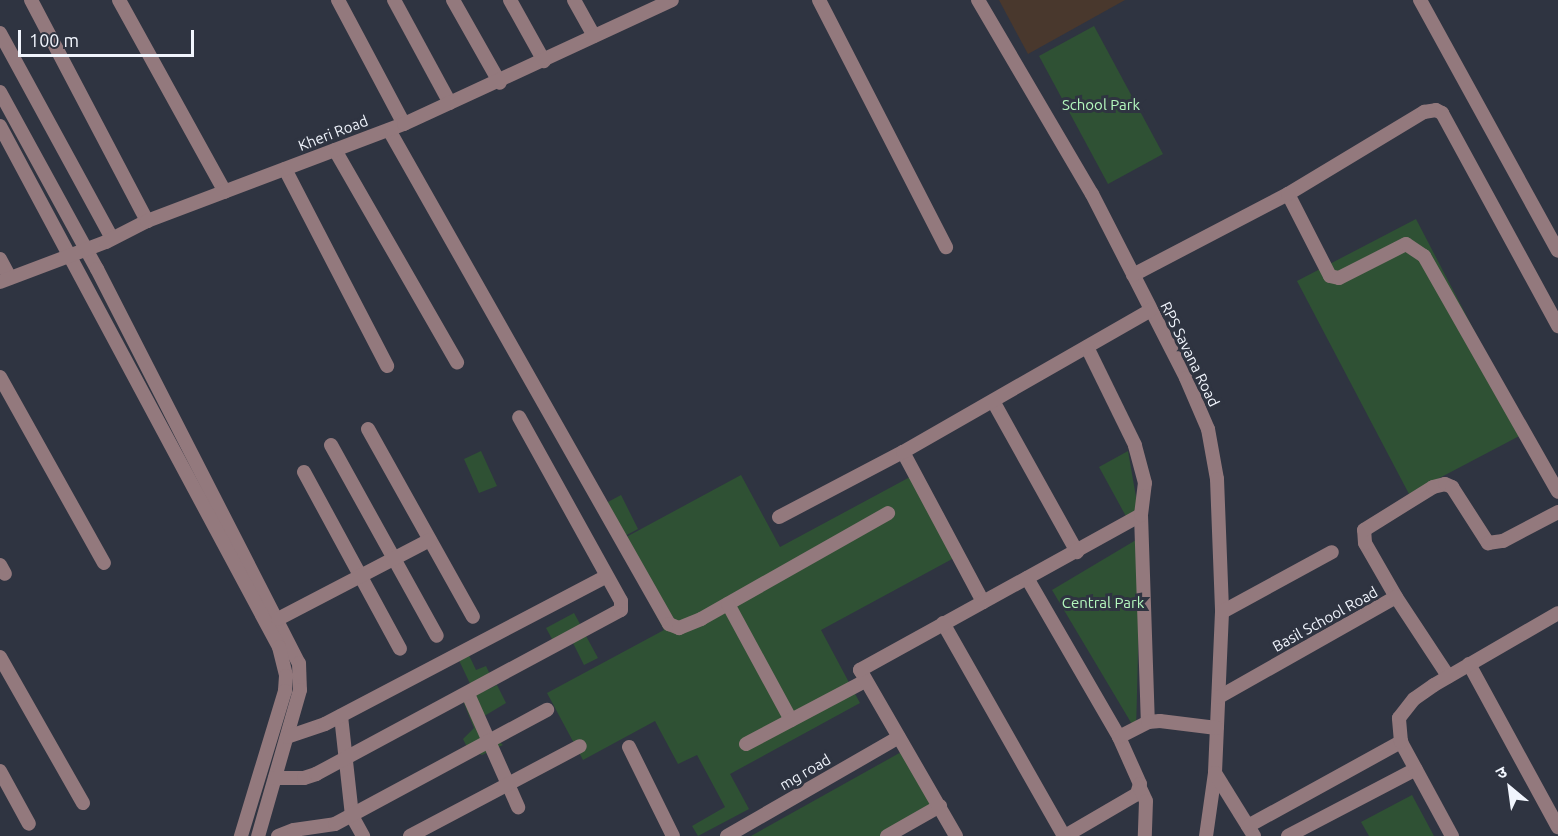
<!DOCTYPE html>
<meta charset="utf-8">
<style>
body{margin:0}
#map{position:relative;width:1558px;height:836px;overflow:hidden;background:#2f3441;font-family:Ubuntu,"Noto Sans Devanagari",sans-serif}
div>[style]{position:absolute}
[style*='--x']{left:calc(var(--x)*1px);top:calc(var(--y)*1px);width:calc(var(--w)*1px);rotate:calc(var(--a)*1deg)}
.medical>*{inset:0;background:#49382d}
.green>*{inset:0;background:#2f5134}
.minor>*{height:14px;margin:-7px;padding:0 7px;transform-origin:7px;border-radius:7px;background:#93797d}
span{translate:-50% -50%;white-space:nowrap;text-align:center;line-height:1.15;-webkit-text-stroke:6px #2f3441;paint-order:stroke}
.park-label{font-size:15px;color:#b4f8be}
.street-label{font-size:15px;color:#f1f5fd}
.north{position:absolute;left:1480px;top:758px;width:60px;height:60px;-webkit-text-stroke:4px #2f3441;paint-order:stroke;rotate:331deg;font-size:16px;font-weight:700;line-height:24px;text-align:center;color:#f1f5fd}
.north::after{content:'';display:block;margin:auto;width:21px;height:27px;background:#f1f5fd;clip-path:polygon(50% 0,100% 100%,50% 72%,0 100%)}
.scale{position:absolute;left:18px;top:30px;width:176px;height:27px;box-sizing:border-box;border:3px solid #f1f5fd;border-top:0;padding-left:8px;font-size:18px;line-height:21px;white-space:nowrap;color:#f1f5fd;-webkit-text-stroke:4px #2f3441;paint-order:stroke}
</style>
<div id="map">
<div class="medical">
<div style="clip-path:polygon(999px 0,1125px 0,1028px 54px)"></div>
</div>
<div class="green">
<div style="clip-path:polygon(1094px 26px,1163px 154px,1108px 184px,1039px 56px)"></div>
<div style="clip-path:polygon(1416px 219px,1527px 432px,1409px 494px,1297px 281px)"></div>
<div style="clip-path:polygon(481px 451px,497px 486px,479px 493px,464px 459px)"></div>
<div style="clip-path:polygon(1128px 451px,1139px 514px,1128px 520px,1099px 467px)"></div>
<div style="clip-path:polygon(741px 475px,780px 547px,910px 477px,954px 558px,821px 630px,860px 703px,730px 774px,749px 809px,698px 836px,692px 826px,725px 807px,697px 755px,678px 764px,655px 721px,583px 760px,547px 693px,664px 630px,617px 542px)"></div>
<div style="clip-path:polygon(621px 495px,638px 529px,623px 537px,606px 503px)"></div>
<div style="clip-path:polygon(1141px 537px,1136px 731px,1052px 590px)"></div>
<div style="clip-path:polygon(574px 613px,585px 633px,557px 648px,546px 628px)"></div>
<div style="clip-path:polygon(586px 636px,598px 658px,584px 665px,573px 643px)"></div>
<div style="clip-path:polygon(466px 649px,476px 670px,486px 666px,494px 683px,474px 692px,456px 654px)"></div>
<div style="clip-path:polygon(497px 685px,506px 703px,476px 721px,503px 745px,482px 755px,468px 749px,463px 739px,474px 728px,463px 701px)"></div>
<div style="clip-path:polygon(903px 751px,934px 808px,884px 836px,751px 836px)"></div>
<div style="clip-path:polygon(1412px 795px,1434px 836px,1369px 836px,1361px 822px)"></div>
</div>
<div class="minor">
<div style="--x:31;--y:0;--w:250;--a:62.3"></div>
<div style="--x:119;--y:0;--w:219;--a:61.1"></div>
<div style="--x:338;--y:0;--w:140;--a:62"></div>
<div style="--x:394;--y:0;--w:117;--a:61.5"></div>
<div style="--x:453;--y:0;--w:95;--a:60.5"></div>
<div style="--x:510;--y:0;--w:70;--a:60.9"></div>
<div style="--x:574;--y:0;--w:41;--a:60.9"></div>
<div style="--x:819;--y:0;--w:278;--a:62.8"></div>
<div style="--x:978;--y:0;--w:225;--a:59.6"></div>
<div style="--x:1092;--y:194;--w:207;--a:62.9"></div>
<div style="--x:1186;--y:378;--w:56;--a:66.7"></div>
<div style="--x:1208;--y:429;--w:51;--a:79.8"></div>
<div style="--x:1217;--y:479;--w:133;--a:87.8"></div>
<div style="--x:1222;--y:612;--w:161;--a:92.5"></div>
<div style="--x:1215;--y:773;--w:64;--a:98.1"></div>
<div style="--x:1420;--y:0;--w:286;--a:61.2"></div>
<div style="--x:0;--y:33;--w:234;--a:61.4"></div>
<div style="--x:0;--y:92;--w:202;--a:61.3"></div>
<div style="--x:97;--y:269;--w:443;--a:62.9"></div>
<div style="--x:299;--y:663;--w:27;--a:88"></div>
<div style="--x:300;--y:690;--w:152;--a:106"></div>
<div style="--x:0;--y:126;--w:591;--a:61.83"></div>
<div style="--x:279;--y:647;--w:30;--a:76"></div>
<div style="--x:286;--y:676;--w:15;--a:94"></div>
<div style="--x:285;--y:691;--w:152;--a:106.9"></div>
<div style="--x:389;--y:130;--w:568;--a:60.46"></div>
<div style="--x:669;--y:624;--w:11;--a:22"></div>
<div style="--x:679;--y:628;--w:24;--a:-22"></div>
<div style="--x:701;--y:619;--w:215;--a:-29.5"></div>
<div style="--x:335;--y:150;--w:245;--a:60.1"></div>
<div style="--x:285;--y:169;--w:222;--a:62.6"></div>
<div style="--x:1288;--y:194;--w:92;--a:62.9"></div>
<div style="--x:1330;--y:276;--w:9;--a:13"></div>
<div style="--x:1339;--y:278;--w:75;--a:-26.9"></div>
<div style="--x:1406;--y:244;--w:22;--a:34"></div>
<div style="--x:1424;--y:256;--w:271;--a:60.4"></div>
<div style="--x:0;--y:259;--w:21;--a:62"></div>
<div style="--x:1133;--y:275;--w:175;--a:-27.6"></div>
<div style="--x:1288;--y:194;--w:159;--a:-31.1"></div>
<div style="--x:1424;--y:112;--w:12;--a:-9"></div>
<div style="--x:1436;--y:110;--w:7;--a:27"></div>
<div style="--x:1442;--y:113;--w:243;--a:61.4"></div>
<div style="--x:0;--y:282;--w:113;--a:-20.7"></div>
<div style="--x:106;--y:242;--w:46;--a:-27.1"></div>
<div style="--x:147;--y:221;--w:275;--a:-20.7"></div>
<div style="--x:404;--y:124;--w:295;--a:-24.8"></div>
<div style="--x:0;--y:377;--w:213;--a:60.8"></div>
<div style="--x:993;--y:401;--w:173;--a:60.9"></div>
<div style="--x:368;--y:429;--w:215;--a:60.8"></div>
<div style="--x:331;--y:445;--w:218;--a:61"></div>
<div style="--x:903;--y:452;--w:170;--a:61.9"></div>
<div style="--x:304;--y:472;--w:201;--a:61.5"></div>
<div style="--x:1141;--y:515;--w:207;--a:88.1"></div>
<div style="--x:779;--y:517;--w:140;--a:-27.7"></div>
<div style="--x:903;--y:452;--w:286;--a:-29.8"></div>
<div style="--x:0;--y:565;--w:10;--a:61"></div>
<div style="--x:1027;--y:578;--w:184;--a:59.9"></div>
<div style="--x:1119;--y:737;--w:51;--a:65.9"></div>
<div style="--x:1140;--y:784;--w:10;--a:107"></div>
<div style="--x:1137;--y:794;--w:83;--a:149.7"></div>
<div style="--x:1396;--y:597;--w:62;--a:-119.9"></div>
<div style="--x:1365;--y:543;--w:13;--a:-94"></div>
<div style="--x:1364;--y:530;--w:81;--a:-31.9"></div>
<div style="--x:1433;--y:487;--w:12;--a:-14"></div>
<div style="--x:1445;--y:484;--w:8;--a:23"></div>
<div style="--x:1452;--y:487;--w:67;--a:57.3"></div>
<div style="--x:1488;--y:543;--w:15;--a:-8"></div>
<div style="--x:1503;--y:541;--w:62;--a:-27.8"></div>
<div style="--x:728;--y:604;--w:132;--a:61.5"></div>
<div style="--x:1222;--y:612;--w:125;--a:-28.6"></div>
<div style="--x:278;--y:619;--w:171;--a:-27.5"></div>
<div style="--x:943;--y:623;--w:245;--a:60.4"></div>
<div style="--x:0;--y:657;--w:168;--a:60.4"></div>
<div style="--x:1469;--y:664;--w:186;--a:61.4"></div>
<div style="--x:468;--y:694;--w:124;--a:66.1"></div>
<div style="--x:1219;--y:697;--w:203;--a:-29.5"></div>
<div style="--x:1396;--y:597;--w:95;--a:56.6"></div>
<div style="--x:341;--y:716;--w:101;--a:83.7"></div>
<div style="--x:352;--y:816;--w:23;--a:61"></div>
<div style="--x:287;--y:737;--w:40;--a:-18.9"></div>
<div style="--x:325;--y:724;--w:318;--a:-27.7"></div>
<div style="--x:1119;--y:737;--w:33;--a:-27"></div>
<div style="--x:1148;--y:722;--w:12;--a:-5"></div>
<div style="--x:1160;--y:721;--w:57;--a:7"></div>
<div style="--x:746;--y:744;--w:135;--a:-27.9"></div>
<div style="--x:629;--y:747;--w:99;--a:63.7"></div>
<div style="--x:0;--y:771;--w:60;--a:61.3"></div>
<div style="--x:1215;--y:773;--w:74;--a:58.2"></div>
<div style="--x:275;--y:778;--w:29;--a:0"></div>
<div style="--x:304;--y:778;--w:13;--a:-18"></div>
<div style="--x:316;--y:774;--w:346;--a:-28.3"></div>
<div style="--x:621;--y:610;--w:9;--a:-90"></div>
<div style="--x:621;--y:601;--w:210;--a:-119"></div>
<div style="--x:1140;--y:788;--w:14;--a:65"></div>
<div style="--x:1146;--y:801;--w:35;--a:92"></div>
<div style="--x:1248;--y:826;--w:175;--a:-28.8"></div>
<div style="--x:278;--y:836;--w:17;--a:-21"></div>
<div style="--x:294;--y:830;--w:41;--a:-8.3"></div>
<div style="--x:335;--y:824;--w:241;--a:-28.3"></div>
<div style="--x:410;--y:836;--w:192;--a:-27.9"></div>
<div style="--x:727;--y:836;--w:198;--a:-29.9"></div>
<div style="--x:887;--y:836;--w:61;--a:-29.5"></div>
<div style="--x:956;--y:836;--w:192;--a:-120"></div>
<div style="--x:860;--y:670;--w:321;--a:-28.9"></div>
<div style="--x:1141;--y:515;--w:32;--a:-83"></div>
<div style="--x:1145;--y:483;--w:39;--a:-105"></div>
<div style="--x:1135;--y:445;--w:109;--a:-116.1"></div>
<div style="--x:1288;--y:836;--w:144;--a:-27.6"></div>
<div style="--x:1452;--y:836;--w:107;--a:-118.5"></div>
<div style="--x:1401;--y:742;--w:24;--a:-95"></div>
<div style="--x:1399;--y:718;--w:24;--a:-52"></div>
<div style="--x:1414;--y:699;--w:24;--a:-35"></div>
<div style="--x:1434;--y:685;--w:143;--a:-30.1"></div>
</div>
<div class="park-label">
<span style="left:1101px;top:105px">School Park</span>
<span style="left:1103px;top:603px">Central Park</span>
</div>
<div class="street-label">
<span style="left:333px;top:133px;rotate:-21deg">Kheri Road</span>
<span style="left:1190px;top:354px;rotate:64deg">RPS Savana Road</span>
<span style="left:1325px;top:619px;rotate:-29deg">Basil School Road</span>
<span style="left:805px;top:772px;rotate:-30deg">mg road</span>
</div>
<div class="north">उ</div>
<div class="scale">100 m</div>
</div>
